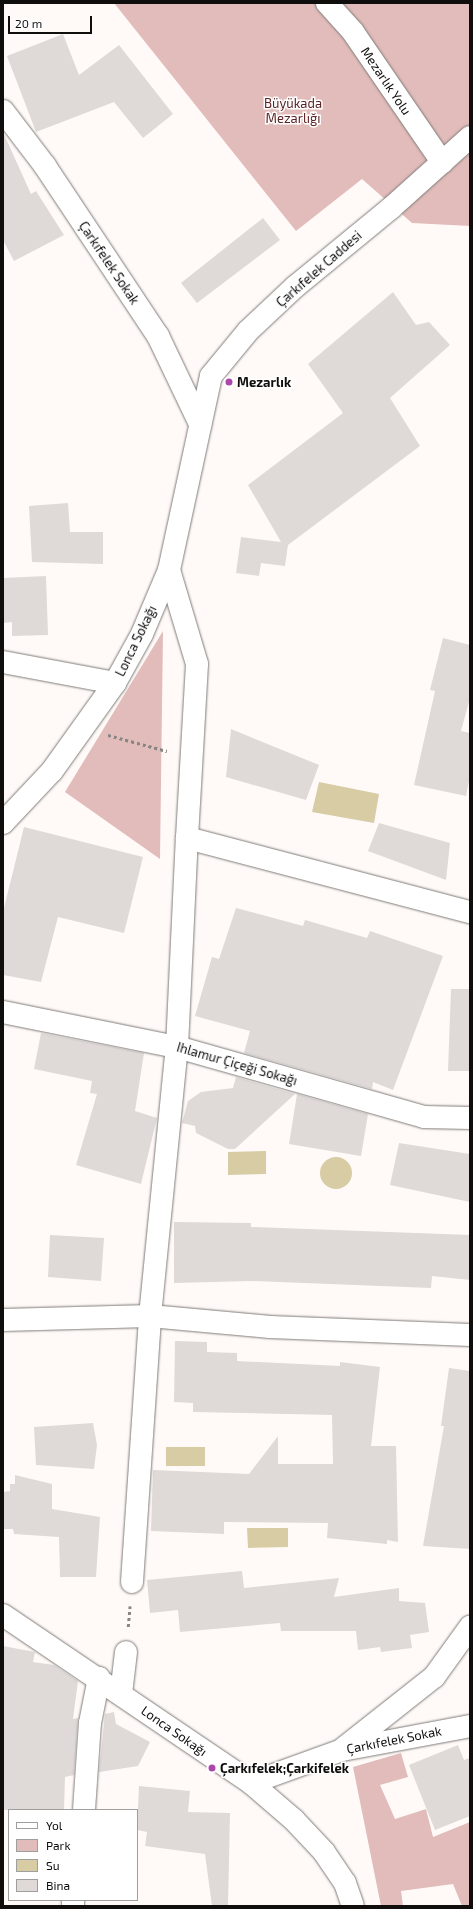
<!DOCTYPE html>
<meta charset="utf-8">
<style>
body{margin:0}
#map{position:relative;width:473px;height:1909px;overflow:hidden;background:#fffaf7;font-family:"Exo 2",sans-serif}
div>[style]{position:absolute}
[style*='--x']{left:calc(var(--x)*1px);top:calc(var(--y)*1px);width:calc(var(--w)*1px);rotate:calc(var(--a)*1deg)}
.green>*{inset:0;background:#e1bcba}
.water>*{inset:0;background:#d7cca4}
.round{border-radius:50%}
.building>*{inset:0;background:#dfd9d8}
.path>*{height:2.5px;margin-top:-1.25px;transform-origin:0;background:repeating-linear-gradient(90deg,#888583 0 3px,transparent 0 6px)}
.roads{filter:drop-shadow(0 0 1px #7f7b78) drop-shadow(0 0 1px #7f7b78)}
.minor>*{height:22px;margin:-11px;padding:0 11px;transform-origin:11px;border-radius:11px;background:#fff}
.dots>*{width:11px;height:11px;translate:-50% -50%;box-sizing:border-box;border:2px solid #fff;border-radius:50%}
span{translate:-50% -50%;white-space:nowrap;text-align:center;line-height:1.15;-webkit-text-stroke:3px #fff;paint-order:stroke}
.street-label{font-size:13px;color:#100e0d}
.park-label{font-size:13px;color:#5b2223}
.poi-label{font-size:13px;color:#100e0d;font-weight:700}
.left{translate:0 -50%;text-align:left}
.frame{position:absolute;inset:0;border:4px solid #100e0d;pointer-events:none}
.legend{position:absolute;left:8px;top:1809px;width:130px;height:92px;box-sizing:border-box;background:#fff;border:1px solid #9f9f9e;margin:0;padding:5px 7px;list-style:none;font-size:12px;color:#100e0d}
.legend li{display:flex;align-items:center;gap:8px;height:20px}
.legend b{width:20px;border:1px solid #9f9f9e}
.scale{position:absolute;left:8px;top:16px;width:84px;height:18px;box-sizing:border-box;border:2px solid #100e0d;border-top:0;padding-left:5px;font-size:12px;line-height:14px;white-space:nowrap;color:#100e0d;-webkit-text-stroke:3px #fff;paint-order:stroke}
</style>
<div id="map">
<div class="green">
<div style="clip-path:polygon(114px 3px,470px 3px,470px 226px,412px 223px,362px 179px,296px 231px)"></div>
<div style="clip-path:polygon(163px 631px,160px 859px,65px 792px)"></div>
<div style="clip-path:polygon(401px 1753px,408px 1777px,380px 1785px,395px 1819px,426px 1809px,433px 1837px,470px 1822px,470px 1906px,462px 1906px,453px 1884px,401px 1891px,403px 1906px,381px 1906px,353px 1767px)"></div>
</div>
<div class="water">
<div style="clip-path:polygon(319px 782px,379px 794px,374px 823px,312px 812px)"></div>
<div style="clip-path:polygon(266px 1151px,266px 1174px,228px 1175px,228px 1152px)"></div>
<div class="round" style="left:320px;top:1157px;width:32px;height:32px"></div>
<div style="clip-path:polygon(166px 1447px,205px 1447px,205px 1466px,166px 1466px)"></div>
<div style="clip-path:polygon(288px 1528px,288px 1547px,248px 1548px,247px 1528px)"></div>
</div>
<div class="building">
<div style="clip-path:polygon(63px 34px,79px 75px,119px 45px,173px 114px,143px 138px,114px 102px,36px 132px,7px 56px)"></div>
<div style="clip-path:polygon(3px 132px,31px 194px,36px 191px,64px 235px,14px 261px,3px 240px)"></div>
<div style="clip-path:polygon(263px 218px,280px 240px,197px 303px,181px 283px)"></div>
<div style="clip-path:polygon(393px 292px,416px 325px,429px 322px,450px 345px,390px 398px,420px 446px,288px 545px,285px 566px,261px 563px,259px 576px,236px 573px,241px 537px,281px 542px,248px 485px,343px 413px,308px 364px)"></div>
<div style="clip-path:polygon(68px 503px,70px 532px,103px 532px,103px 564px,32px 562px,29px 506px)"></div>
<div style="clip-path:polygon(46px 576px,48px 635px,12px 636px,12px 622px,3px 623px,3px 578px)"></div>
<div style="clip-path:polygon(443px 638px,470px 645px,470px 698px,461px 731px,470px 733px,470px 776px,466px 796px,414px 785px,435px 691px,430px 690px)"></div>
<div style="clip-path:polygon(231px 729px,319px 765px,306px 800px,226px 777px)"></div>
<div style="clip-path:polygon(379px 823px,450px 843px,446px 880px,368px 851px)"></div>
<div style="clip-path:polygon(24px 827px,143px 857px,124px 933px,58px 917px,41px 982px,3px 975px,3px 912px)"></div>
<div style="clip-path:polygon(236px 908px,303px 926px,305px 920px,367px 938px,370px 931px,443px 956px,393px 1090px,373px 1082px,372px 1089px,244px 1053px,250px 1031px,195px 1016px,212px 957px,219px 959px)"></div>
<div style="clip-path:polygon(451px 989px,470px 989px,470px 1071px,448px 1071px)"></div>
<div style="clip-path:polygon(41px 1033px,144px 1053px,135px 1111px,157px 1118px,141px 1184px,76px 1165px,97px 1094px,90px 1093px,92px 1081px,34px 1069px)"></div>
<div style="clip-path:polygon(236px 1077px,295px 1094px,235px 1149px,228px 1149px,196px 1133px,195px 1126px,182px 1123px,188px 1101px,201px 1092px,233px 1088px)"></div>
<div style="clip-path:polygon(297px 1094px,368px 1114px,361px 1156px,289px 1144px)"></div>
<div style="clip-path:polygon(399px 1143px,470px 1154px,470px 1202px,390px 1185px)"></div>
<div style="clip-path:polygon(174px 1222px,251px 1223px,251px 1227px,470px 1235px,470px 1280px,432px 1276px,431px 1288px,251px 1281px,174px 1283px)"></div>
<div style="clip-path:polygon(50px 1235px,104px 1238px,101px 1281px,48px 1277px)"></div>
<div style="clip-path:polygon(175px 1341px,207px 1342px,207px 1352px,237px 1353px,237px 1361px,340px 1366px,340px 1362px,380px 1367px,371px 1446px,396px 1446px,398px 1542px,387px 1540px,387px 1544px,327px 1538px,328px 1523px,224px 1522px,224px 1534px,151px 1531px,153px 1470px,249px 1474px,278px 1436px,278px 1464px,333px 1464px,332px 1415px,193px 1412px,193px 1403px,174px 1402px)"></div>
<div style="clip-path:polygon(449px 1368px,470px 1371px,470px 1549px,423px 1546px,444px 1426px,441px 1426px)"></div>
<div style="clip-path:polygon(93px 1423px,97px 1445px,94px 1469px,36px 1465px,34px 1427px)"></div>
<div style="clip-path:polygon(15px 1475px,52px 1484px,52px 1509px,100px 1517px,96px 1577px,60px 1577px,59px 1537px,14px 1534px,13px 1529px,3px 1529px,3px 1492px,10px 1491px,10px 1484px,15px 1484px)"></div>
<div style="clip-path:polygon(242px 1571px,244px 1588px,339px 1578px,334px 1597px,399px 1588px,399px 1601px,425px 1603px,429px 1632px,410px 1635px,412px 1648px,381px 1652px,380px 1647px,358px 1650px,356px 1631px,281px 1631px,280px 1623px,180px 1632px,178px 1610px,150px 1613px,147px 1580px)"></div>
<div style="clip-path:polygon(3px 1646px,35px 1652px,33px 1662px,54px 1665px,78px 1681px,73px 1719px,78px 1718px,74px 1775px,65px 1777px,64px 1810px,3px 1810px)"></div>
<div style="clip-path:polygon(114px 1712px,116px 1724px,150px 1742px,138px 1766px,99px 1772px,105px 1714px)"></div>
<div style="clip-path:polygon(458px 1745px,464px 1760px,470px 1758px,470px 1816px,435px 1830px,409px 1765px)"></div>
<div style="clip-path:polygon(139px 1786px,190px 1791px,188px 1812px,230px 1813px,228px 1906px,212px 1906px,205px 1854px,145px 1846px,147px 1832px,137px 1830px)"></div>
</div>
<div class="path">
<div style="--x:108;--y:735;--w:61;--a:15.2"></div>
<div style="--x:128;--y:1627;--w:21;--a:-85"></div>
</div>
<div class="roads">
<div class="minor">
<div style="--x:327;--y:3;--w:39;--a:48"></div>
<div style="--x:353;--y:32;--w:158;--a:55.6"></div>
<div style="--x:3;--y:111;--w:69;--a:52.6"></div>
<div style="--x:45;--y:166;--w:204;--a:56.4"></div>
<div style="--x:158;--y:336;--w:98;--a:64.5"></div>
<div style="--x:169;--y:570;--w:98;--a:73.4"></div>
<div style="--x:197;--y:664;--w:174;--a:93.3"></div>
<div style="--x:3;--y:662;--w:114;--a:10.6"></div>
<div style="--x:3;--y:823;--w:71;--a:-46.7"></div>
<div style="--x:52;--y:771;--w:108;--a:-54.4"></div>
<div style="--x:115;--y:683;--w:56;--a:-61.1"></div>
<div style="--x:142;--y:634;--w:69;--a:-67.1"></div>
<div style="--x:169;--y:570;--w:198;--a:-77.8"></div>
<div style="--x:211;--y:376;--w:58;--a:-50.6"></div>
<div style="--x:248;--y:331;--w:66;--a:-43.2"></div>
<div style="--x:296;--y:286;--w:123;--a:-39.4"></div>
<div style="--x:391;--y:208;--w:106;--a:-41.9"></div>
<div style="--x:3;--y:1012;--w:177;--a:11.4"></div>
<div style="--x:177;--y:1047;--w:257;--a:15.8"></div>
<div style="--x:424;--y:1117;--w:46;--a:1.2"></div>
<div style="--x:3;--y:1320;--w:147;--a:-1.6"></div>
<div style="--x:150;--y:1316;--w:121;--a:5.2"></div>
<div style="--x:270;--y:1327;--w:200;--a:2.3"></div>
<div style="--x:132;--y:1582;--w:267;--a:-86.1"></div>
<div style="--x:150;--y:1316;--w:270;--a:-84.3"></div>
<div style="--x:177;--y:1047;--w:209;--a:-87.3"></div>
<div style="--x:187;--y:838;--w:293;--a:14.7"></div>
<div style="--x:3;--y:1615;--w:300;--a:34.1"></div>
<div style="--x:251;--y:1783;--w:57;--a:40.7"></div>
<div style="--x:294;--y:1820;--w:44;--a:46.8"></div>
<div style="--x:324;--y:1852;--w:37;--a:56"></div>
<div style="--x:345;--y:1883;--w:24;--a:71"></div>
<div style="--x:121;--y:1694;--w:42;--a:-83.2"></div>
<div style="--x:344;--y:1748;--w:115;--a:-38.3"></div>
<div style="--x:434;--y:1677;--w:62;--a:-54.2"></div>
<div style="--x:251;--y:1783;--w:97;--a:-19.9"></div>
<div style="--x:342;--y:1750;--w:130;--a:-10.6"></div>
<div style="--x:84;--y:1810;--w:87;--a:-86.1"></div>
<div style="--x:90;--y:1723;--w:46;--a:-78.7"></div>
<div style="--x:73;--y:1900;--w:6;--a:90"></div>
</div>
</div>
<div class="dots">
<div style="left:229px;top:382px;background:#aa46ac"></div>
<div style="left:212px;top:1768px;background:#aa46ac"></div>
</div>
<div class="street-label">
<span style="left:386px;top:81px;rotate:56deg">Mezarlık Yolu</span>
<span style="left:109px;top:263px;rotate:56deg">Çarkıfelek Sokak</span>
<span style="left:319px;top:269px;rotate:-41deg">Çarkıfelek Caddesi</span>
<span style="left:136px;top:641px;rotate:-64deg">Lonca Sokağı</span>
<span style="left:237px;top:1064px;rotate:16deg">Ihlamur Çiçeği Sokağı</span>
<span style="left:174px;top:1731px;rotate:35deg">Lonca Sokağı</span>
<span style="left:394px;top:1740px;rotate:-11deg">Çarkıfelek Sokak</span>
</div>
<div class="park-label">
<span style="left:293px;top:111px">Büyükada<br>Mezarlığı</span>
</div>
<div class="poi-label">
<span class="left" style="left:237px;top:382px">Mezarlık</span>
<span class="left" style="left:220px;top:1768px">Çarkıfelek;Çarkifelek</span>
</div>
<div class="frame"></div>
<ul class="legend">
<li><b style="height:5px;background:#fff"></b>Yol</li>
<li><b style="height:11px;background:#e1bcba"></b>Park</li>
<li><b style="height:11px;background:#d7cca4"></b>Su</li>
<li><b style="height:11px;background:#dfd9d8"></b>Bina</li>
</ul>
<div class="scale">20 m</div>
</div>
